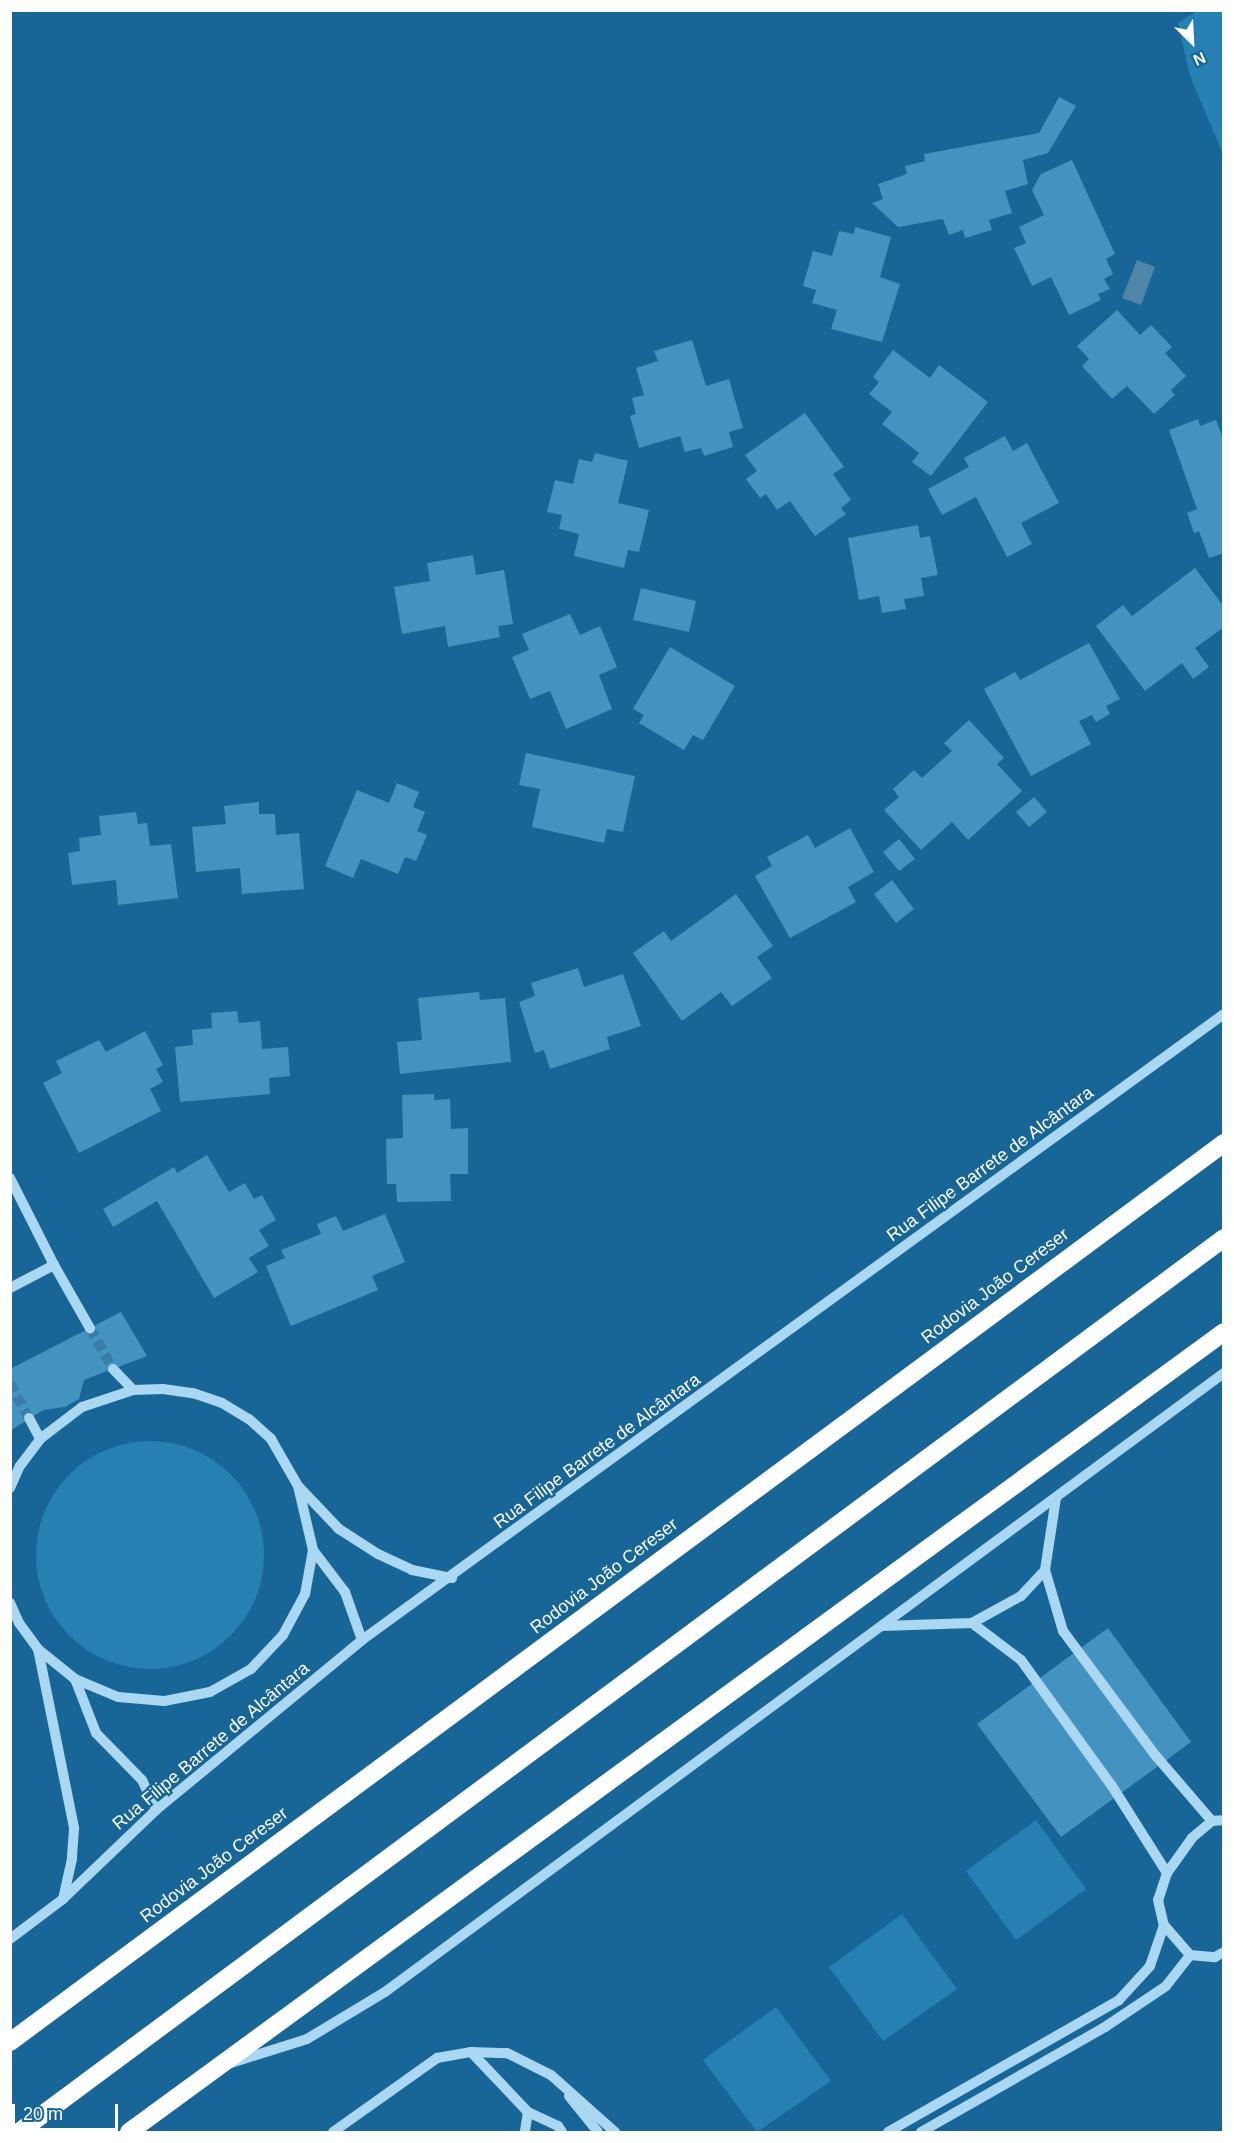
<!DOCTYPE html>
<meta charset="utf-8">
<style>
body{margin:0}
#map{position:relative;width:1234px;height:2143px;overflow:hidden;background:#176697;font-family:Helvetica,sans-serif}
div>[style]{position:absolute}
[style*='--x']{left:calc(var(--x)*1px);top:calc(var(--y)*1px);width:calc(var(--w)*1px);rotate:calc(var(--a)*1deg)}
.green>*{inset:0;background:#2680b4}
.round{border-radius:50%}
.water>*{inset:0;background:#4f85a7}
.building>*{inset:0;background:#4492bf}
.minor-tunnel>*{height:10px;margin-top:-5px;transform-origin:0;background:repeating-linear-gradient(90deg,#3a7da7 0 10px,transparent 0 15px)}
.minor>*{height:10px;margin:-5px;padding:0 5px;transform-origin:5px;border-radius:5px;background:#aad7f1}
.highway>*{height:18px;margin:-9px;padding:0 9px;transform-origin:9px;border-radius:9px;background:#fff}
span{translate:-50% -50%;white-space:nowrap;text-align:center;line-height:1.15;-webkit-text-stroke:4.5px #176697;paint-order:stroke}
.street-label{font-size:18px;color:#fff}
.frame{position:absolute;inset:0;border:12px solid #fff;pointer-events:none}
.north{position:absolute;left:1162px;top:12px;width:60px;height:60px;-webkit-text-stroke:4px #176697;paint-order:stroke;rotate:156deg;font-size:16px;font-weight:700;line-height:24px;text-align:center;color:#fff}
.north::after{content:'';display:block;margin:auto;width:21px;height:27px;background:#fff;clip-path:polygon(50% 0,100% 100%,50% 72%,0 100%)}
.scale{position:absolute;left:12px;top:2104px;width:106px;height:27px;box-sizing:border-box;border:3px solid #fff;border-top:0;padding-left:8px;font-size:18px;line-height:21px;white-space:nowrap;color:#fff;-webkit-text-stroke:4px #176697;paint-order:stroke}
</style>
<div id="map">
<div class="green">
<div style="clip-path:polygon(1197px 11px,1223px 11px,1223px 154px,1190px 76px,1178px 23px)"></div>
<div class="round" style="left:36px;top:1441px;width:228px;height:228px"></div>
<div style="clip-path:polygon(1036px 1820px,1086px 1889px,1016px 1940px,966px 1871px)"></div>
<div style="clip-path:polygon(902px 1914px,957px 1989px,883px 2041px,829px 1967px)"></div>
<div style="clip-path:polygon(776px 2007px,831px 2081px,757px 2132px,703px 2060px)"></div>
</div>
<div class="water">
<div style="clip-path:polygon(1137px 260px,1155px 267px,1141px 305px,1122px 298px)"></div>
</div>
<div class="building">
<div style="clip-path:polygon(1059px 97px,1076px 106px,1048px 153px,1023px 160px,1028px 184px,1005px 191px,1012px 213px,989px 220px,992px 230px,965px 238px,963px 230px,949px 235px,943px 219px,898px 227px,872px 203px,883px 199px,878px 184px,907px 174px,905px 166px,925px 161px,924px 154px,1039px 133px)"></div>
<div style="clip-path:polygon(1072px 160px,1115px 254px,1106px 259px,1113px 274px,1104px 279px,1110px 289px,1098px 294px,1101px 300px,1069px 315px,1051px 277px,1032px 286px,1014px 248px,1026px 243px,1019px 227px,1044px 215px,1032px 190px,1041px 174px)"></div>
<div style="clip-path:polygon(855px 227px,891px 237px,880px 277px,900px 284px,882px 342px,831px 329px,837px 310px,812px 303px,816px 290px,803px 286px,813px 251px,832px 256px,839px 231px,854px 234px)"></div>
<div style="clip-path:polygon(1117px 310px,1140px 335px,1151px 325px,1172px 347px,1165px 353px,1186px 376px,1171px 390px,1175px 395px,1154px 414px,1127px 386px,1112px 399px,1082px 366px,1089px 359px,1077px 346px)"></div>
<div style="clip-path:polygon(692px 340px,706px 386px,729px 379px,743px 428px,729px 432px,733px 447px,704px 456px,701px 448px,685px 452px,680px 436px,639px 448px,630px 416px,636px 414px,632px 398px,644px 395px,636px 368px,658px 361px,654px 351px)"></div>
<div style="clip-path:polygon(893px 350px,930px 378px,939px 365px,988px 402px,931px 476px,912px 462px,919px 453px,882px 424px,892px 412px,869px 394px,879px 382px,873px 377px)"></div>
<div style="clip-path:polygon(805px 413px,844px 467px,833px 474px,851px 500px,841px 508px,846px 514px,815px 536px,790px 501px,777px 510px,766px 494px,760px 498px,746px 479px,757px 471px,745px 455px)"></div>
<div style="clip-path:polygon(1198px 419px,1200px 426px,1216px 420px,1224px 441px,1224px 553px,1209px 558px,1199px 531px,1194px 533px,1187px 513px,1197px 509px,1169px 430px)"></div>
<div style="clip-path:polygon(1005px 436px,1013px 451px,1027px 443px,1059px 503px,1021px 523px,1032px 544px,1007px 557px,976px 497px,942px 515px,928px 489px,969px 467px,964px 458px)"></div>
<div style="clip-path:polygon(595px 453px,628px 461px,618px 503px,649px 510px,639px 552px,628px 550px,624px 568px,574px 556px,579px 534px,559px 529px,562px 515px,547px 512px,555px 480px,573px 484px,579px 459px,592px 462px)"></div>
<div style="clip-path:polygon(918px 525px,920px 538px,930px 536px,938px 575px,921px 578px,924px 596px,904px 599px,906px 609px,882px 613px,879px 596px,859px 600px,848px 538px)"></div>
<div style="clip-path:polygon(473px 555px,476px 575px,504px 570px,513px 624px,498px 626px,500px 637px,448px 647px,445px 626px,402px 634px,394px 587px,430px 581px,427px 563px)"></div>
<div style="clip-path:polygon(1195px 568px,1224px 607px,1224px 627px,1195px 648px,1209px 667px,1193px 679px,1182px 663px,1145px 691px,1096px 626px,1123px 605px,1132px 616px)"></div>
<div style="clip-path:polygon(641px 588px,696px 601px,689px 632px,633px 620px)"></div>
<div style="clip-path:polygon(570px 614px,580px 635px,600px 626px,617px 667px,599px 675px,612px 709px,566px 729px,550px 691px,530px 699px,512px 657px,529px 650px,522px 634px)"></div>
<div style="clip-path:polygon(1089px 643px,1120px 699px,1106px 706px,1110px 714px,1096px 722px,1092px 715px,1079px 721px,1091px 744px,1031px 776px,984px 689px,1015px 672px,1020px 680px)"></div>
<div style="clip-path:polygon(670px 647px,735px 686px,703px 740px,693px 735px,684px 750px,639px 723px,644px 715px,633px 709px)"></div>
<div style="clip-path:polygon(969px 720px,1004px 758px,997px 764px,1022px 791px,968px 840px,952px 822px,921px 850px,884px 810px,899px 797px,893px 789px,914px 770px,922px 778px,952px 751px,944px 743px)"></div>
<div style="clip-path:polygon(526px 753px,635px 776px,623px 832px,607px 829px,604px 843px,532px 827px,540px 789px,519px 785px)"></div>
<div style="clip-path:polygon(397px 783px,419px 792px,413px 807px,425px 812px,417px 831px,427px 835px,416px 861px,405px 857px,398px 874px,361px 859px,353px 878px,325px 866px,357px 790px,389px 803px)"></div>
<div style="clip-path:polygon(1034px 797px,1047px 812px,1029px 827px,1016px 812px)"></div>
<div style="clip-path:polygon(259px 802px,259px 814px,275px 814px,276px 835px,299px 833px,304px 889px,242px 894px,240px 868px,196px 872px,192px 827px,226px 824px,224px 806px)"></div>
<div style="clip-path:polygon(136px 812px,138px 824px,147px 823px,150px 846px,171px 844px,178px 898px,118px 905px,116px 880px,72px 885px,68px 853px,80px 851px,79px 838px,101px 835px,99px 816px)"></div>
<div style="clip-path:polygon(850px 828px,874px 872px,848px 887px,856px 902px,790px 938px,755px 876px,772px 866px,767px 857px,808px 835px,815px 848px)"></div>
<div style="clip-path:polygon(899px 839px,915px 859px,899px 871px,883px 852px)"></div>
<div style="clip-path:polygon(892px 880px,914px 909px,896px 923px,874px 894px)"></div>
<div style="clip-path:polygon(736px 894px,773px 946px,757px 957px,772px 978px,732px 1006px,721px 992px,682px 1021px,633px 953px,664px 931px,671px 941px)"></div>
<div style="clip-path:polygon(578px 968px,584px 987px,623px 974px,641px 1026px,607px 1037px,610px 1049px,550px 1069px,544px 1050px,535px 1053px,519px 1002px,535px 996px,531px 983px)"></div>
<div style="clip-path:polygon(479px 992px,480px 1000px,505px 998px,511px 1062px,400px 1074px,397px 1042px,422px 1040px,418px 998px)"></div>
<div style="clip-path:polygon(237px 1011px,239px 1023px,260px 1021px,262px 1049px,288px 1047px,290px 1076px,269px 1078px,270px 1094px,180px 1102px,175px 1047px,193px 1045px,192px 1030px,212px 1028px,211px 1013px)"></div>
<div style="clip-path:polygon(145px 1031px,163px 1065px,156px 1069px,163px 1082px,150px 1089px,161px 1111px,79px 1153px,43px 1083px,62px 1073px,56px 1061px,99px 1040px,106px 1052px)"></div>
<div style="clip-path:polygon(434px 1094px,434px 1100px,450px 1099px,451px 1129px,468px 1128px,468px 1174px,450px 1174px,451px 1201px,397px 1202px,396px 1184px,387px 1184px,386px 1139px,403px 1138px,402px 1095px)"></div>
<div style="clip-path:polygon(207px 1155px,229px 1192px,245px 1183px,254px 1199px,262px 1195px,276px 1220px,259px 1230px,269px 1246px,249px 1258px,258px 1272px,214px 1298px,157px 1201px,113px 1227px,103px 1209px,174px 1167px,177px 1173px)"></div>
<div style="clip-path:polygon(385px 1214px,405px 1262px,372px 1276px,378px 1290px,291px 1326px,266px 1266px,285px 1258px,281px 1250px,321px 1234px,317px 1224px,336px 1216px,343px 1231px)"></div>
<div style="clip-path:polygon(121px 1312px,147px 1356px,84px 1380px,79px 1399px,65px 1407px,43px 1410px,10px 1431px,10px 1369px)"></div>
<div style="clip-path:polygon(1108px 1628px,1191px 1742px,1061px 1837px,977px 1724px)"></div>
</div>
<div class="minor-tunnel">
<div style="--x:90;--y:1328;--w:47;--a:60.7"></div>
<div style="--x:10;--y:1383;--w:40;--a:62"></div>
</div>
<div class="minor">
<div style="--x:10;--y:1178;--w:97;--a:63.2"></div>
<div style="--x:54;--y:1265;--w:73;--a:60.3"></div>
<div style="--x:10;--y:1288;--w:50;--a:-27.6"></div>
<div style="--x:113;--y:1369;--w:29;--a:46"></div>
<div style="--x:29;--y:1418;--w:24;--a:62"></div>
<div style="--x:299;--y:1487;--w:58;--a:46.4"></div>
<div style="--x:339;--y:1529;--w:46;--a:32.7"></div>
<div style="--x:378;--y:1554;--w:38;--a:25"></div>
<div style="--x:412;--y:1570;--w:41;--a:11.3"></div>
<div style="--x:10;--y:1488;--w:24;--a:-66"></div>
<div style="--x:20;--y:1466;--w:34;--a:-53"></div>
<div style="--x:40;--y:1439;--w:53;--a:-37.3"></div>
<div style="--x:82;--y:1407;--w:54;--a:-18.4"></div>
<div style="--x:133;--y:1390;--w:30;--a:-2"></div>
<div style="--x:163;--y:1389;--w:30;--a:8"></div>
<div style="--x:193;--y:1393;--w:31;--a:19"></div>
<div style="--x:222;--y:1403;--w:31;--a:31"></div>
<div style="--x:249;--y:1419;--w:30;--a:42"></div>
<div style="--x:271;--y:1439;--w:54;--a:60.1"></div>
<div style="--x:298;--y:1486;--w:66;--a:76.8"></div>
<div style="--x:313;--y:1550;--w:45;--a:100.3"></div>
<div style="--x:305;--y:1594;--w:47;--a:118.2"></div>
<div style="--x:283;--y:1635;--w:47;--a:133.3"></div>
<div style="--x:251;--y:1669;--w:47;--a:150.7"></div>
<div style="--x:210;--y:1692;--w:47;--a:168.9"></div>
<div style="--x:164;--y:1701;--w:46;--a:-175"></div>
<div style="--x:118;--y:1697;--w:47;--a:-157.3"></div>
<div style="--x:75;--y:1679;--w:48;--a:-141"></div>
<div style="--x:38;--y:1649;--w:32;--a:-126"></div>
<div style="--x:19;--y:1623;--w:22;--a:-114"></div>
<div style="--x:1056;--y:1498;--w:73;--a:98.7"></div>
<div style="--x:1045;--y:1570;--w:64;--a:73.6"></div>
<div style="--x:1063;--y:1631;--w:156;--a:53.4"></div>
<div style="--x:1156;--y:1756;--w:86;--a:49.3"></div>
<div style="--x:313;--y:1550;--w:53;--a:52.7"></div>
<div style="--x:345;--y:1592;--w:51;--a:70.5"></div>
<div style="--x:972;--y:1623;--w:61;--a:37.1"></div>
<div style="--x:1021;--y:1660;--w:155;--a:54.2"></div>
<div style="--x:1112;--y:1786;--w:103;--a:57.7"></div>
<div style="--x:882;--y:1626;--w:90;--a:-1.9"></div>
<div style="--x:972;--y:1623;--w:56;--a:-28.9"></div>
<div style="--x:1021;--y:1596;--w:35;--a:-47"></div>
<div style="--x:38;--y:1649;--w:183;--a:78.6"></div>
<div style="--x:74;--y:1828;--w:31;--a:94"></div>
<div style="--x:72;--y:1859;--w:41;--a:102.7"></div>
<div style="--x:75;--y:1679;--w:58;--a:68.7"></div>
<div style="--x:96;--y:1733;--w:66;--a:45.6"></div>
<div style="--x:142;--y:1780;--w:33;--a:65"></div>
<div style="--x:1224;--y:1820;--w:12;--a:175"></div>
<div style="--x:1212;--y:1821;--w:26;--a:140"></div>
<div style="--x:1192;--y:1838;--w:43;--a:125.5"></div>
<div style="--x:1167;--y:1873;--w:28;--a:108"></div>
<div style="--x:1158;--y:1900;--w:26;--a:77"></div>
<div style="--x:1164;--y:1925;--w:40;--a:49"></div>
<div style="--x:1190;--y:1955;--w:25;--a:5"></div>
<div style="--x:1215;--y:1957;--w:10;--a:-29"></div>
<div style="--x:10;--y:1939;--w:66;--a:-37"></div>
<div style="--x:63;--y:1899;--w:129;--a:-43.7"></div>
<div style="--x:156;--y:1810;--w:267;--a:-39.5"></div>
<div style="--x:362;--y:1640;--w:1065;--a:-35.99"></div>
<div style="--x:471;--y:2052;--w:83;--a:46.5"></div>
<div style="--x:528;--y:2112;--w:20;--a:99"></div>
<div style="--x:231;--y:2063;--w:80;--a:-17.5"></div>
<div style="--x:307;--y:2039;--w:91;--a:-31.1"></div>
<div style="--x:385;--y:1992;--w:1043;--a:-36.42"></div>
<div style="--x:569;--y:2096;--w:46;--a:51.1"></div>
<div style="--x:528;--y:2112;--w:33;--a:25"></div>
<div style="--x:558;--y:2126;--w:7;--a:56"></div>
<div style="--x:333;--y:2132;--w:128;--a:-35.4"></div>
<div style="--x:437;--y:2058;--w:35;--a:-10"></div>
<div style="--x:471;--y:2052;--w:36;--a:2"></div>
<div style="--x:507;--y:2053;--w:49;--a:26.6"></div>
<div style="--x:551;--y:2075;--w:86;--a:41.7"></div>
<div style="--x:888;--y:2132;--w:266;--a:-29.7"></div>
<div style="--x:1119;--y:2000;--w:46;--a:-47.6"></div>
<div style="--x:1150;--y:1966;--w:43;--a:-71.1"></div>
<div style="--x:921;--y:2132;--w:212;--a:-29.7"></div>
<div style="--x:1105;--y:2027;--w:73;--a:-33.9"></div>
<div style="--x:1166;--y:1986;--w:39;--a:-52"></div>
</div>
<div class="highway">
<div style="--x:10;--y:2042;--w:1511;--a:-36.52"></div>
<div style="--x:19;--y:2132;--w:1500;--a:-36.57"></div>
<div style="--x:129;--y:2132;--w:1356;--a:-36.15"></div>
</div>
<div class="street-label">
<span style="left:990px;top:1164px;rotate:-36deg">Rua Filipe Barrete de Alcântara</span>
<span style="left:995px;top:1286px;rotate:-37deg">Rodovia João Cereser</span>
<span style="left:597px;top:1451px;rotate:-36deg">Rua Filipe Barrete de Alcântara</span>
<span style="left:604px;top:1576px;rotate:-37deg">Rodovia João Cereser</span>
<span style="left:211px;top:1746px;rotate:-40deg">Rua Filipe Barrete de Alcântara</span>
<span style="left:214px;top:1865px;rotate:-37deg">Rodovia João Cereser</span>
</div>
<div class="frame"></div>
<div class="north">N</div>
<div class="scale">20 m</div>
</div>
